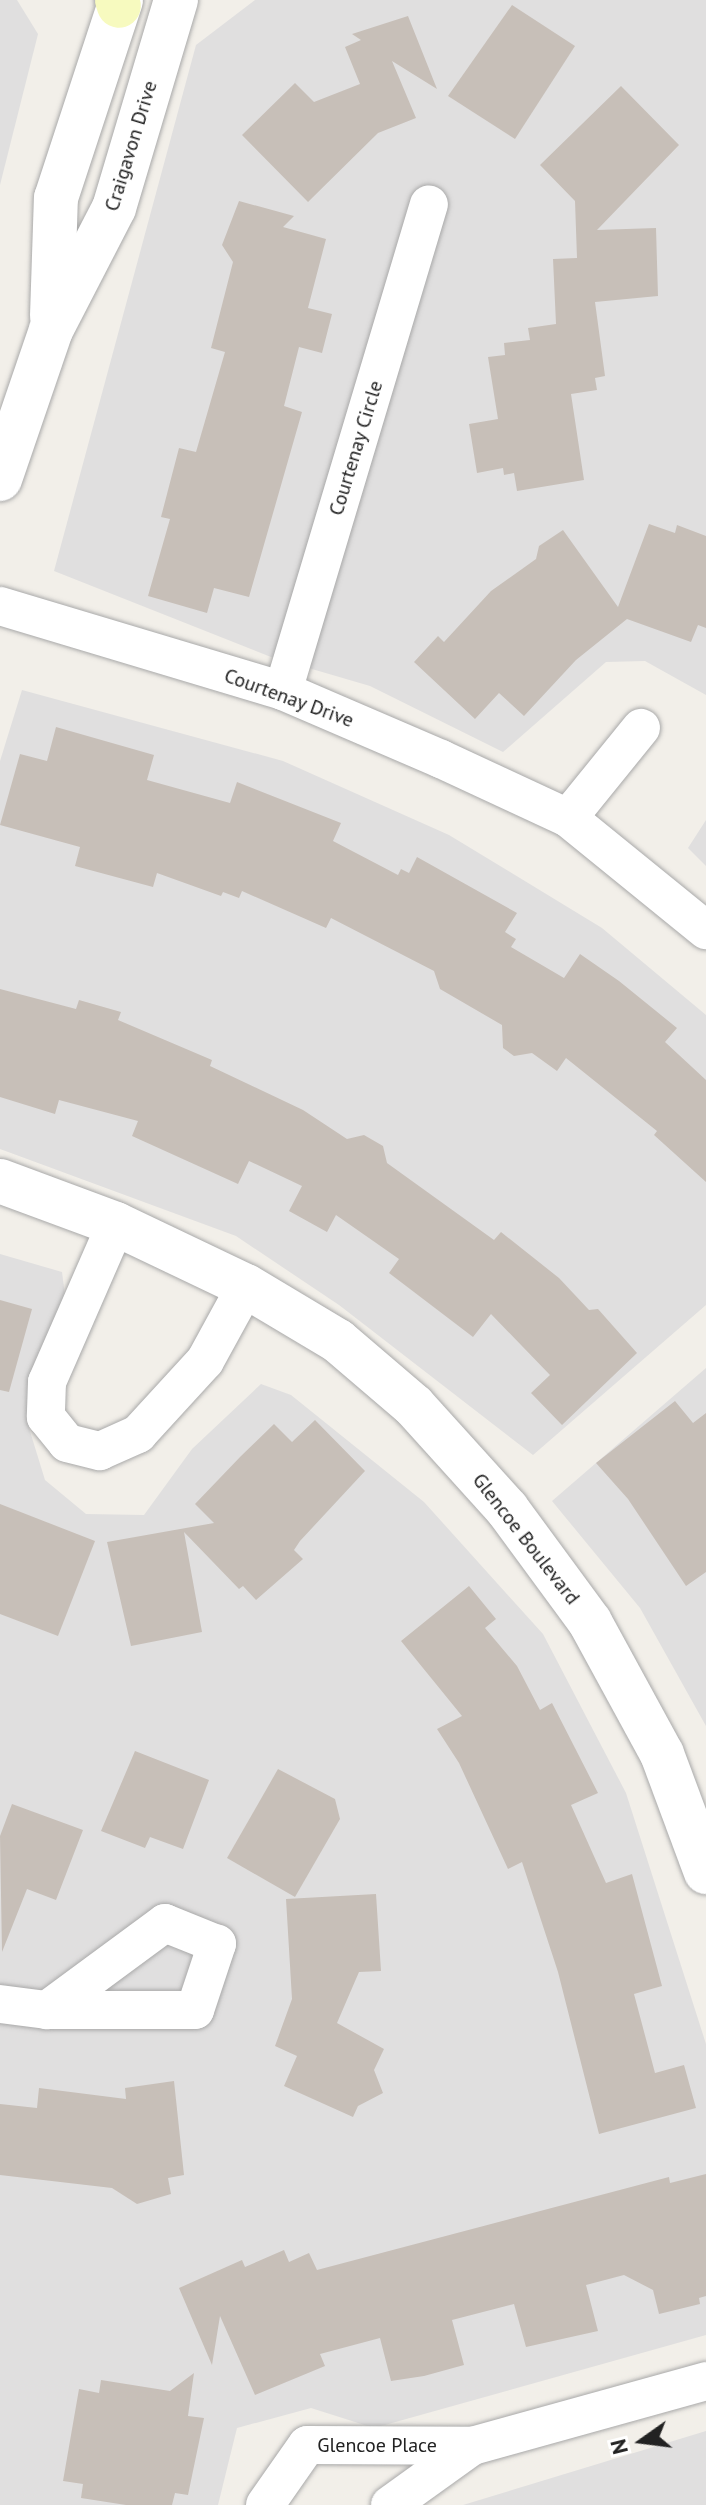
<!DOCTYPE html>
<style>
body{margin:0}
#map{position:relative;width:706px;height:2505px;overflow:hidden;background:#f2efe9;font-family:"PT Sans",sans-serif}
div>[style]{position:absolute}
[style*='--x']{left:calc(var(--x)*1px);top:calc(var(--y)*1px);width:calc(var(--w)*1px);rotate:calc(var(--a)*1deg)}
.residential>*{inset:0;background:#e0dfdf}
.building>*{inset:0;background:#c7bfb8}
.roads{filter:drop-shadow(0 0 2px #a9a9a9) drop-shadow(0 0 2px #a9a9a9)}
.minor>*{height:38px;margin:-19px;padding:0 19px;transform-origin:19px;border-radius:19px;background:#fff}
.tertiary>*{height:44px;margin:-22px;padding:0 22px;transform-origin:22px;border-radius:22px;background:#fff}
.secondary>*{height:44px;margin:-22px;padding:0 22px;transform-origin:22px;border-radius:22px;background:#f7fabf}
span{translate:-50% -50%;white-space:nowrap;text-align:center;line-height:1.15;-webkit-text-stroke:6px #fff;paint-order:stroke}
.street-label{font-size:20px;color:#222}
.north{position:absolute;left:602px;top:2401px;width:80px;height:80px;-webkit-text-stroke:6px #fff;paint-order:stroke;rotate:256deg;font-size:22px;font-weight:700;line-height:32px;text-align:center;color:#222}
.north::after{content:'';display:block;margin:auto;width:28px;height:36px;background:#222;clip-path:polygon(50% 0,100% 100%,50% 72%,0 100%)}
</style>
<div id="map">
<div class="residential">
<div style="clip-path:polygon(0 0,17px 0,38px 34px,0 185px)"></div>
<div style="clip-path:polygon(255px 0,706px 0,706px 695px,645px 661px,606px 662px,503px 752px,370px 686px,271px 657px,54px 571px,196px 45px)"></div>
<div style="clip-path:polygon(22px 690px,283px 761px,449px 835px,602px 928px,706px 1015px,706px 1305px,533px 1455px,339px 1305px,236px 1236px,0 1149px,0 761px)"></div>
<div style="clip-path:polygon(706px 820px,706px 866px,688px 848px)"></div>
<div style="clip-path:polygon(0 1254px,62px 1272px,66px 1303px,29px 1428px,45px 1480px,86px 1514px,144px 1515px,192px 1449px,261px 1384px,291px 1395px,424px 1502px,543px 1634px,626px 1793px,706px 2044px,706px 2335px,374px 2428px,311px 2408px,237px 2428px,218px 2505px,0 2505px)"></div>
<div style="clip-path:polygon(706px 1368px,706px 1726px,640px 1608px,552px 1501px)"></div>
<div style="clip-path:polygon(706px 2431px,706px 2505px,463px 2505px)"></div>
</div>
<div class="building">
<div style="clip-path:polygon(512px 5px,575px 46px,515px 139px,448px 96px)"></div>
<div style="clip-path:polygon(408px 16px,437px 89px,392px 61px,416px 118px,378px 133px,308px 202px,242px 135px,295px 83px,314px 102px,360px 84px,345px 47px,361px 40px,352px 34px)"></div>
<div style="clip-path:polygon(621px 86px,679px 145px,597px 230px,656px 228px,658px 296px,595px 302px,605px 376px,595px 378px,597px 390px,571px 394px,584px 480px,517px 491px,514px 473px,504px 475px,503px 468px,477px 473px,469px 424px,498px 419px,488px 357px,505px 355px,504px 343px,530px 340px,528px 328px,556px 324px,553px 259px,577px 258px,575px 201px,540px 165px)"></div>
<div style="clip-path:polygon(239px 201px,294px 216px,283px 227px,326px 239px,308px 308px,332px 314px,322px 353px,299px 347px,284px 406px,302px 412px,249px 597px,214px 588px,207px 613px,148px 596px,170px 519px,161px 517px,179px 448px,196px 452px,225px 352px,211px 348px,233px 262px,222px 245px)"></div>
<div style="clip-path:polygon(649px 524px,675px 533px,677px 525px,706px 536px,706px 628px,698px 625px,691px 642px,627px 619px,576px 660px,524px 716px,499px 693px,475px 719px,414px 662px,438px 636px,444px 642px,491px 591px,536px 559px,539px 546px,563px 530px,618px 607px)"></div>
<div style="clip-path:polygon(56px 727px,154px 755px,147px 780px,230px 803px,237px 782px,341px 823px,333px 841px,398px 875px,401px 869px,409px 873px,417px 857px,517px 913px,505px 932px,516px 939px,511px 947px,564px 978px,580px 954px,619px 981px,677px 1028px,665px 1042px,706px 1080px,706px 1182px,654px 1135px,657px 1131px,566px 1058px,557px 1071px,532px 1053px,514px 1056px,503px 1048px,502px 1025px,440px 989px,434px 971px,331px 918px,326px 928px,242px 891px,239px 898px,223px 892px,221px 896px,157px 873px,153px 887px,75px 866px,80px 847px,0 825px,20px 754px,47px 761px)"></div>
<div style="clip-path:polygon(0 989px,76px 1009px,79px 1000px,121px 1012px,118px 1020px,212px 1060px,210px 1066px,303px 1110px,347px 1139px,364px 1135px,383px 1146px,387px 1163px,494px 1240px,501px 1232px,559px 1278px,589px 1310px,598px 1309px,637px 1353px,562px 1425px,531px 1393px,550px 1375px,491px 1314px,473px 1337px,389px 1273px,399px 1259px,336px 1215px,327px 1232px,289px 1211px,302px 1186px,249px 1161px,238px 1184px,132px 1136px,138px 1121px,59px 1100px,55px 1114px,0 1097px)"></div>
<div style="clip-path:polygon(0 1300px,32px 1309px,9px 1392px,0 1390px)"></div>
<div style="clip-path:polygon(675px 1401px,693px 1423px,706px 1413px,706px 1572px,686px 1586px,628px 1499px,596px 1463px)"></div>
<div style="clip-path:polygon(315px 1420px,365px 1471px,300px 1541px,294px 1550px,303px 1559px,256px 1600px,243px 1586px,239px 1589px,184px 1532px,202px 1632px,131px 1646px,107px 1542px,214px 1523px,195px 1504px,241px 1456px,274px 1424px,292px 1442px)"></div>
<div style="clip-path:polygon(0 1504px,95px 1541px,58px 1636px,0 1614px)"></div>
<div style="clip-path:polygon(469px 1586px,496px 1619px,485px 1628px,517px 1666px,540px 1710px,552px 1703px,598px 1793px,571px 1805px,606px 1883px,632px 1874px,662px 1986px,634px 1994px,655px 2073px,684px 2065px,696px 2108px,599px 2134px,558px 1972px,522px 1862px,508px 1869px,459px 1763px,437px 1729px,462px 1716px,401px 1641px)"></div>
<div style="clip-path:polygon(135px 1751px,209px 1780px,183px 1849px,150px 1837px,145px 1848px,101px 1831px)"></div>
<div style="clip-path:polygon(278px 1769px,335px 1799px,340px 1819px,295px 1897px,227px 1858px)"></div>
<div style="clip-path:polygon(12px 1804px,83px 1830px,56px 1900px,27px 1889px,2px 1952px,0 1836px)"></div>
<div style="clip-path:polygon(376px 1894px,381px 1971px,359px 1972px,337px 2023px,384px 2049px,374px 2070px,383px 2093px,358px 2106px,353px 2117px,284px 2086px,297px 2056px,275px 2046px,292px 1999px,286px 1899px)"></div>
<div style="clip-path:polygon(174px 2081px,184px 2175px,168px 2178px,171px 2194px,137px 2204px,112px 2188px,0 2175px,0 2104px,37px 2108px,39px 2088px,126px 2099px,125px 2088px)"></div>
<div style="clip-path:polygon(706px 2174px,706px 2296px,699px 2298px,700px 2304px,659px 2314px,653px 2290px,624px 2275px,586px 2285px,598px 2331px,526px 2347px,514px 2304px,452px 2320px,464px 2365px,424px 2376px,391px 2381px,380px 2338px,320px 2354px,325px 2366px,255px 2395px,220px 2316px,212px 2365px,179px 2288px,242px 2260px,245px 2267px,284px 2250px,289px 2262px,309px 2253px,317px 2270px,669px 2177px,670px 2183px)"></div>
<div style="clip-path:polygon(194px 2373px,188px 2416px,204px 2418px,188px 2495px,175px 2493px,172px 2505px,126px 2505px,81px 2498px,83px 2484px,63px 2481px,79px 2389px,99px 2393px,101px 2380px,170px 2391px)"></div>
</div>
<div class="roads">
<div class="minor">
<div style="--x:0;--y:606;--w:295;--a:16.7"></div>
<div style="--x:283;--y:691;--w:172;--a:23.3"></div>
<div style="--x:441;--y:759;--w:140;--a:24.9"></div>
<div style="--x:568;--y:818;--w:178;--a:39.1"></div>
<div style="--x:283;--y:691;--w:508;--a:-73.31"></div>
<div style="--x:568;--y:818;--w:116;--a:-51"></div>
<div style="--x:116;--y:1224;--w:172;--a:113.6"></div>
<div style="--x:47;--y:1382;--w:35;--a:92"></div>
<div style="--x:46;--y:1417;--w:33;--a:51"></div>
<div style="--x:67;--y:1443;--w:34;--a:14"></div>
<div style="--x:100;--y:1451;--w:42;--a:-24.1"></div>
<div style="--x:138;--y:1434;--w:99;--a:-47.5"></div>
<div style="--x:205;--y:1361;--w:85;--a:-61.3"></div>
<div style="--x:0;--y:2004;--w:47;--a:7.3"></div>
<div style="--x:47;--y:2010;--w:148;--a:0"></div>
<div style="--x:195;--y:2010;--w:70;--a:-71.6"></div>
<div style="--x:217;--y:1944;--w:56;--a:-158"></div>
<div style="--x:165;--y:1923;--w:147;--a:143.6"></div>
<div style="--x:265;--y:2505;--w:73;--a:-55"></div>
<div style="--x:307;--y:2445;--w:165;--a:0.3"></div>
<div style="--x:472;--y:2446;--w:243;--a:-15.5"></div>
<div style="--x:390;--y:2505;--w:101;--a:-35.7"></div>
</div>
<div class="tertiary">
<div style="--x:52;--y:316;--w:118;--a:-88.1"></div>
<div style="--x:56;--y:198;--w:208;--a:-71.8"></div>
<div style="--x:0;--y:479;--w:157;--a:-71.1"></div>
<div style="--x:51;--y:330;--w:137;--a:-62.7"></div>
<div style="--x:114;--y:208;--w:217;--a:-73.4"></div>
<div style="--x:0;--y:1181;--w:124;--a:20.3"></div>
<div style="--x:116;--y:1224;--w:144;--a:25.5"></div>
<div style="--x:246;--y:1286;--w:107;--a:30.9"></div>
<div style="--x:338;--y:1341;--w:100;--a:40.5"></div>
<div style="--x:414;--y:1406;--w:139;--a:47.9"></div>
<div style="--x:507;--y:1509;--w:140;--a:53.7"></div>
<div style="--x:590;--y:1622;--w:150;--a:61.4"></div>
<div style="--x:662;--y:1754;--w:126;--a:69.6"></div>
</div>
<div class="secondary">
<div style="--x:117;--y:0;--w:6;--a:72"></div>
</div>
</div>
<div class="street-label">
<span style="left:131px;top:146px;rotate:-73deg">Craigavon Drive</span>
<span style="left:356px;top:448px;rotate:-73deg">Courtenay Circle</span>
<span style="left:289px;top:698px;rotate:20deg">Courtenay Drive</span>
<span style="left:526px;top:1539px;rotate:52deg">Glencoe Boulevard</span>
<span style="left:377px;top:2445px">Glencoe Place</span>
</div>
<div class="north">N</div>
</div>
